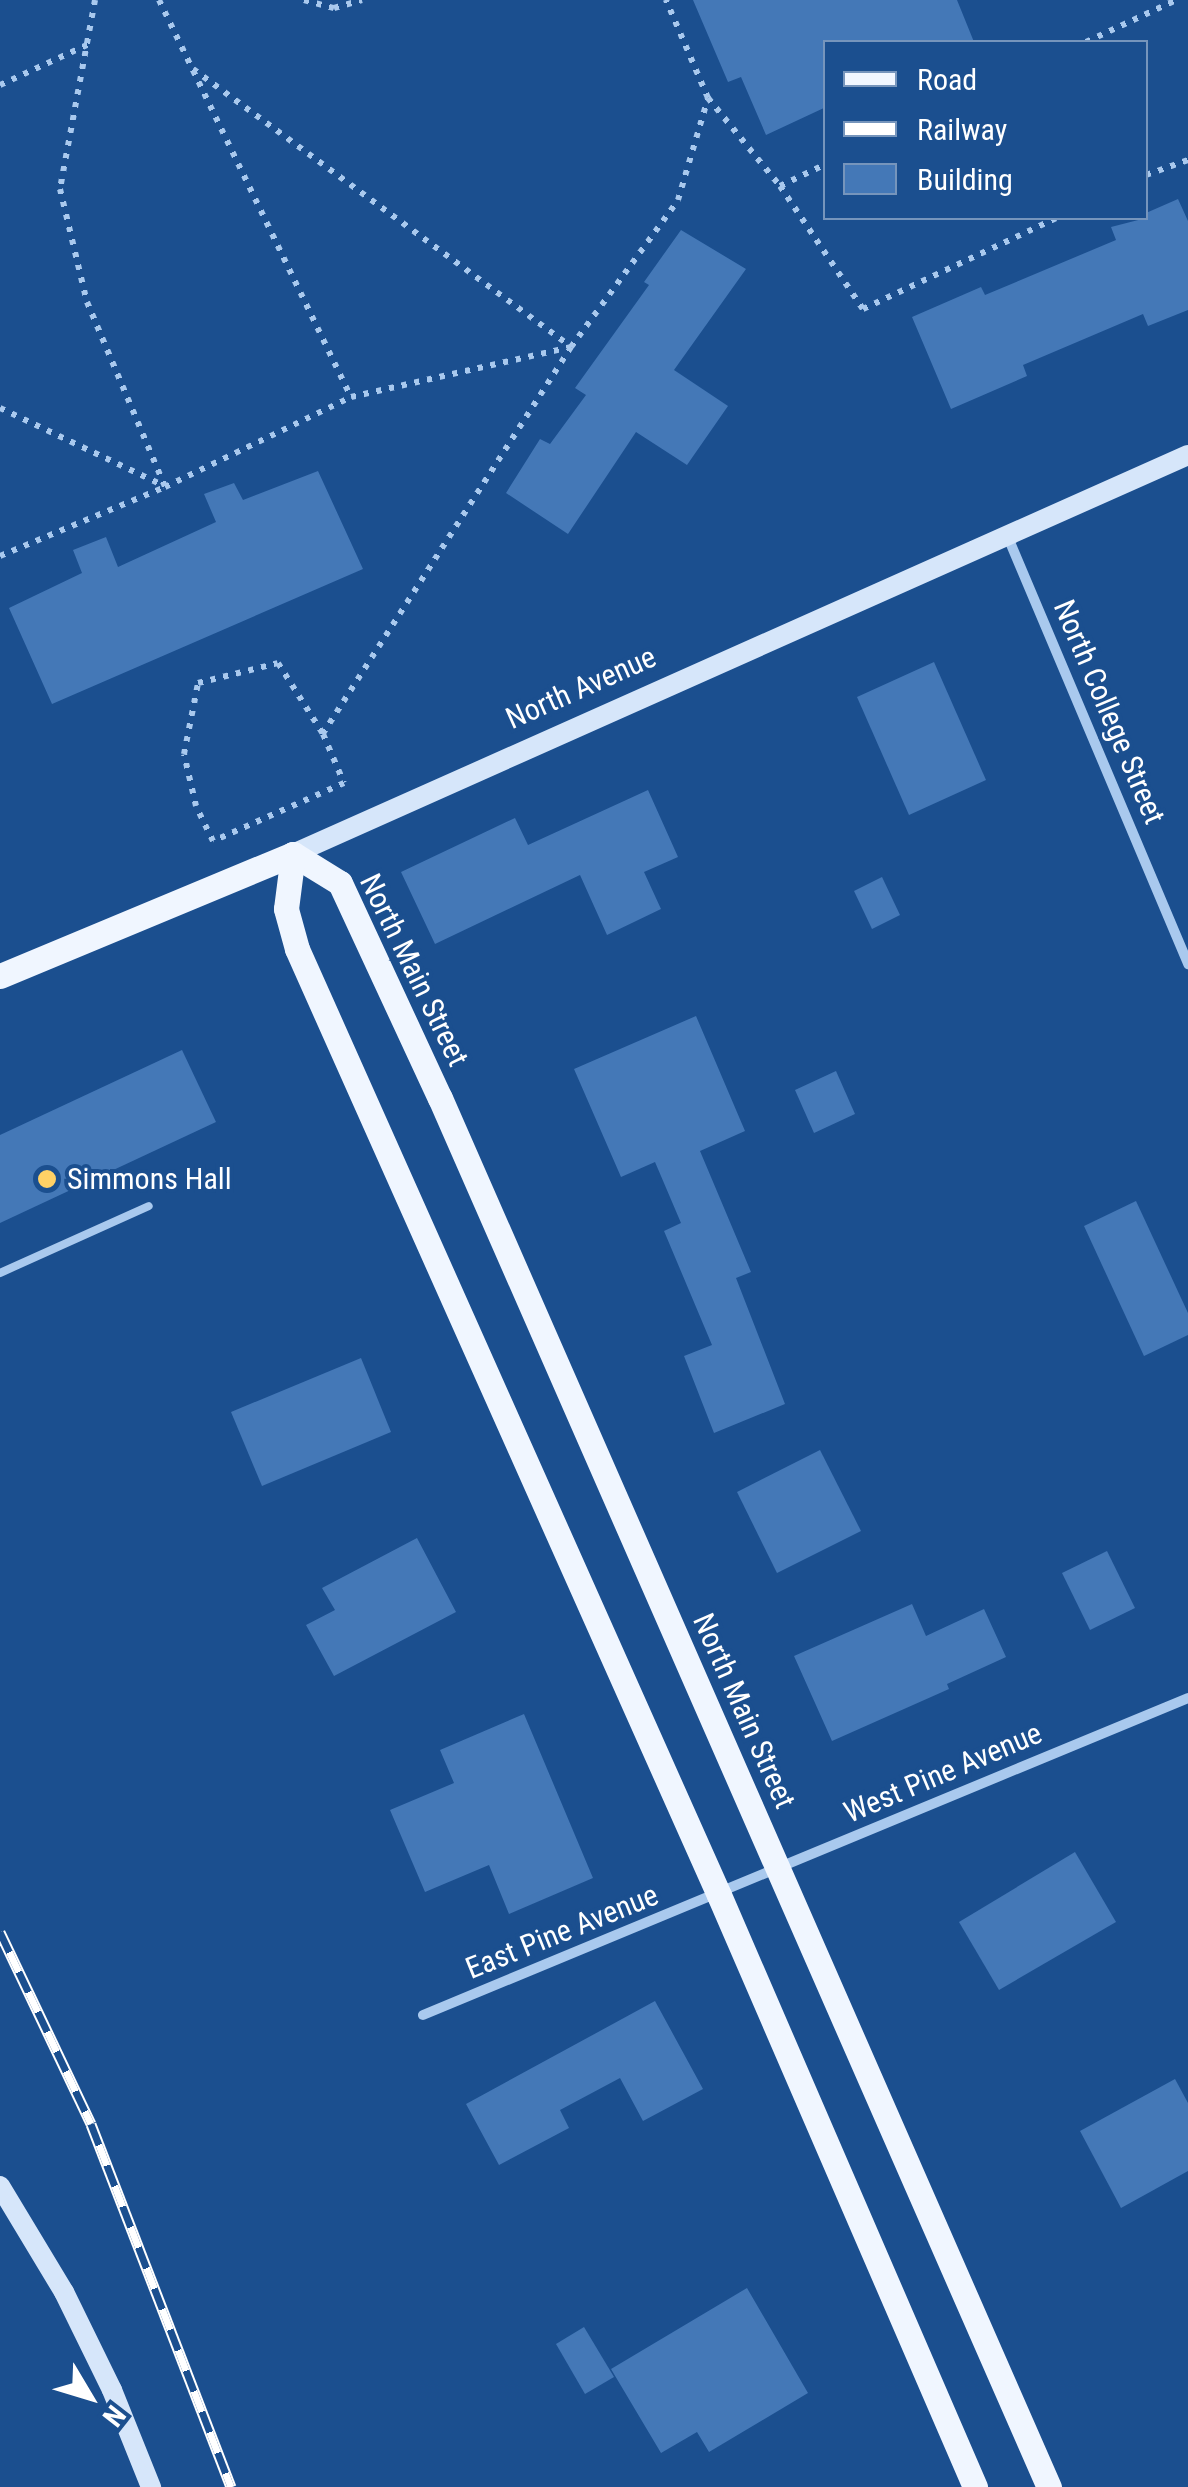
<!DOCTYPE html>
<style>
body{margin:0}
#map{position:relative;width:1188px;height:2487px;overflow:hidden;background:#1b4f8f;font-family:"Roboto Condensed",sans-serif}
div>[style]{position:absolute}
[style*='--x']{left:calc(var(--x)*1px);top:calc(var(--y)*1px);width:calc(var(--w)*1px);rotate:calc(var(--a)*1deg)}
.building>*{inset:0;background:#4478b7}
.path>*{height:6px;margin-top:-3px;transform-origin:0;background:repeating-linear-gradient(90deg,#a9c9ee 0 5px,transparent 0 13px)}
.lane>*{height:8px;margin:-4px;padding:0 4px;transform-origin:4px;border-radius:4px;background:#a9c9ee}
.street>*{height:10px;margin:-5px;padding:0 5px;transform-origin:5px;border-radius:5px;background:#a9c9ee}
.secondary>*{height:20px;margin:-10px;padding:0 10px;transform-origin:10px;border-radius:10px;background:#d6e6fa}
.primary>*{height:25px;margin:-12.5px;padding:0 12.5px;transform-origin:12.5px;border-radius:12.5px;background:#f0f6ff}
.rail>*{height:11px;margin-top:-5.5px;transform-origin:0;background:repeating-linear-gradient(90deg,#1b4f8f 0 22px,#fff 0 44px);box-sizing:border-box;border-block:2px solid #fff}
.dots>*{width:28px;height:28px;translate:-50% -50%;box-sizing:border-box;border:5px solid #1b4f8f;border-radius:50%}
span{translate:-50% -50%;white-space:nowrap;text-align:center;line-height:1.15;-webkit-text-stroke:8px #1b4f8f;paint-order:stroke}
.street-label{font-size:30px;color:#fff}
.poi-label{font-size:30px;color:#fff}
.left{translate:0 -50%;text-align:left}
.legend{position:absolute;left:823px;top:40px;width:325px;height:180px;box-sizing:border-box;background:#1b4f8f;border:2px solid #7695bc;margin:0;padding:12px 18px;list-style:none;font-size:30px;color:#fff}
.legend li{display:flex;align-items:center;gap:20px;height:50px}
.legend b{width:50px;border:2px solid #7695bc}
.north{position:absolute;left:40px;top:2347px;width:100px;height:100px;-webkit-text-stroke:8px #1b4f8f;paint-order:stroke;rotate:128deg;font-size:28px;font-weight:700;line-height:40px;text-align:center;color:#fff}
.north::after{content:'';display:block;margin:auto;width:35px;height:45px;background:#fff;clip-path:polygon(50% 0,100% 100%,50% 72%,0 100%)}
</style>
<div id="map">
<div class="building">
<div style="clip-path:polygon(693px 0,957px 0,974px 42px,826px 42px,826px 107px,766px 135px,741px 77px,728px 82px)"></div>
<div style="clip-path:polygon(1178px 199px,1188px 221px,1188px 310px,1148px 326px,1143px 314px,1023px 365px,1027px 376px,951px 409px,912px 317px,981px 287px,985px 295px,1116px 240px,1111px 227px,1146px 218px,1146px 213px)"></div>
<div style="clip-path:polygon(681px 230px,746px 269px,674px 370px,728px 406px,687px 465px,636px 432px,568px 534px,506px 493px,540px 439px,550px 444px,586px 395px,575px 388px,649px 285px,644px 282px)"></div>
<div style="clip-path:polygon(318px 471px,363px 569px,52px 704px,9px 608px,82px 573px,73px 550px,106px 537px,118px 567px,216px 522px,204px 494px,234px 483px,243px 500px)"></div>
<div style="clip-path:polygon(934px 662px,986px 780px,909px 815px,857px 697px)"></div>
<div style="clip-path:polygon(648px 790px,678px 857px,644px 872px,661px 909px,607px 935px,580px 875px,435px 944px,401px 872px,515px 818px,528px 845px)"></div>
<div style="clip-path:polygon(882px 877px,900px 915px,872px 929px,854px 891px)"></div>
<div style="clip-path:polygon(696px 1016px,745px 1131px,700px 1151px,751px 1272px,736px 1278px,785px 1404px,714px 1433px,684px 1356px,712px 1345px,664px 1231px,681px 1223px,655px 1162px,621px 1177px,574px 1069px)"></div>
<div style="clip-path:polygon(182px 1050px,216px 1122px,0 1223px,0 1135px)"></div>
<div style="clip-path:polygon(836px 1071px,855px 1114px,814px 1133px,795px 1090px)"></div>
<div style="clip-path:polygon(1136px 1201px,1188px 1313px,1188px 1335px,1144px 1356px,1084px 1226px)"></div>
<div style="clip-path:polygon(361px 1358px,391px 1432px,262px 1486px,231px 1412px)"></div>
<div style="clip-path:polygon(820px 1450px,861px 1531px,777px 1573px,737px 1492px)"></div>
<div style="clip-path:polygon(417px 1538px,456px 1612px,334px 1676px,306px 1625px,335px 1610px,322px 1588px)"></div>
<div style="clip-path:polygon(1107px 1551px,1135px 1608px,1090px 1630px,1062px 1573px)"></div>
<div style="clip-path:polygon(912px 1604px,926px 1636px,984px 1609px,1006px 1657px,947px 1684px,949px 1689px,832px 1741px,794px 1656px)"></div>
<div style="clip-path:polygon(524px 1714px,593px 1878px,509px 1914px,489px 1865px,425px 1892px,390px 1810px,454px 1783px,440px 1750px)"></div>
<div style="clip-path:polygon(1075px 1852px,1116px 1922px,999px 1990px,959px 1922px)"></div>
<div style="clip-path:polygon(655px 2001px,703px 2089px,643px 2121px,620px 2078px,560px 2110px,569px 2128px,499px 2165px,466px 2104px)"></div>
<div style="clip-path:polygon(1175px 2079px,1188px 2103px,1188px 2171px,1121px 2208px,1080px 2131px)"></div>
<div style="clip-path:polygon(747px 2288px,808px 2393px,709px 2452px,697px 2432px,661px 2453px,611px 2369px)"></div>
<div style="clip-path:polygon(584px 2327px,614px 2377px,585px 2394px,556px 2344px)"></div>
</div>
<div class="path">
<div style="--x:95;--y:0;--w:192;--a:100.5"></div>
<div style="--x:60;--y:189;--w:116;--a:76.6"></div>
<div style="--x:87;--y:302;--w:201;--a:67.1"></div>
<div style="--x:159;--y:0;--w:441;--a:64.2"></div>
<div style="--x:304;--y:0;--w:31;--a:15"></div>
<div style="--x:334;--y:8;--w:29;--a:-16"></div>
<div style="--x:1086;--y:42;--w:99;--a:-25"></div>
<div style="--x:193;--y:69;--w:469;--a:36.3"></div>
<div style="--x:571;--y:347;--w:460;--a:122.7"></div>
<div style="--x:323;--y:734;--w:53;--a:66.8"></div>
<div style="--x:344;--y:783;--w:143;--a:156.1"></div>
<div style="--x:213;--y:841;--w:39;--a:-116"></div>
<div style="--x:196;--y:806;--w:53;--a:-103"></div>
<div style="--x:184;--y:754;--w:72;--a:-78.8"></div>
<div style="--x:198;--y:683;--w:82;--a:-14"></div>
<div style="--x:278;--y:663;--w:84;--a:57.6"></div>
<div style="--x:0;--y:85;--w:98;--a:-24.7"></div>
<div style="--x:708;--y:98;--w:114;--a:50.7"></div>
<div style="--x:780;--y:186;--w:51;--a:-25.6"></div>
<div style="--x:1146;--y:175;--w:45;--a:-19.7"></div>
<div style="--x:780;--y:186;--w:148;--a:56"></div>
<div style="--x:863;--y:309;--w:213;--a:-25.2"></div>
<div style="--x:0;--y:408;--w:182;--a:25.4"></div>
<div style="--x:0;--y:556;--w:179;--a:-22.7"></div>
<div style="--x:165;--y:487;--w:207;--a:-25.8"></div>
<div style="--x:351;--y:397;--w:226;--a:-12.8"></div>
<div style="--x:571;--y:347;--w:182;--a:-53.9"></div>
<div style="--x:678;--y:200;--w:106;--a:-73.6"></div>
<div style="--x:708;--y:98;--w:107;--a:-113.2"></div>
</div>
<div class="lane">
<div style="--x:0;--y:1273;--w:163;--a:-24.2"></div>
</div>
<div class="street">
<div style="--x:1007;--y:535;--w:466;--a:67.1"></div>
<div style="--x:423;--y:2015;--w:828;--a:-22.51"></div>
</div>
<div class="secondary">
<div style="--x:293;--y:854;--w:980;--a:-24.03"></div>
<div style="--x:0;--y:2186;--w:124;--a:58.9"></div>
<div style="--x:64;--y:2292;--w:109;--a:63.9"></div>
<div style="--x:112;--y:2390;--w:105;--a:68.1"></div>
</div>
<div class="primary">
<div style="--x:293;--y:854;--w:55;--a:31.7"></div>
<div style="--x:340;--y:883;--w:237;--a:65.1"></div>
<div style="--x:440;--y:1098;--w:1517;--a:66.33"></div>
<div style="--x:293;--y:854;--w:55;--a:97.3"></div>
<div style="--x:286;--y:909;--w:41;--a:74.6"></div>
<div style="--x:297;--y:949;--w:1036;--a:65.96"></div>
<div style="--x:719;--y:1895;--w:645;--a:66.61"></div>
<div style="--x:0;--y:976;--w:317;--a:-22.6"></div>
</div>
<div class="rail">
<div style="--x:0;--y:1932;--w:212;--a:64.6"></div>
<div style="--x:91;--y:2124;--w:389;--a:68.9"></div>
</div>
<div class="dots">
<div style="left:47px;top:1179px;background:#ffd166"></div>
</div>
<div class="street-label">
<span style="left:581px;top:688px;rotate:-24deg">North Avenue</span>
<span style="left:1109px;top:712px;rotate:67deg">North College Street</span>
<span style="left:414px;top:970px;rotate:64deg">North Main Street</span>
<span style="left:744px;top:1711px;rotate:66deg">North Main Street</span>
<span style="left:943px;top:1773px;rotate:-23deg">West Pine Avenue</span>
<span style="left:562px;top:1932px;rotate:-22deg">East Pine Avenue</span>
</div>
<div class="poi-label">
<span class="left" style="left:67px;top:1179px">Simmons Hall</span>
</div>
<ul class="legend">
<li><b style="height:12px;background:#f0f6ff"></b>Road</li>
<li><b style="height:12px;background:#fff"></b>Railway</li>
<li><b style="height:28px;background:#4478b7"></b>Building</li>
</ul>
<div class="north">N</div>
</div>
